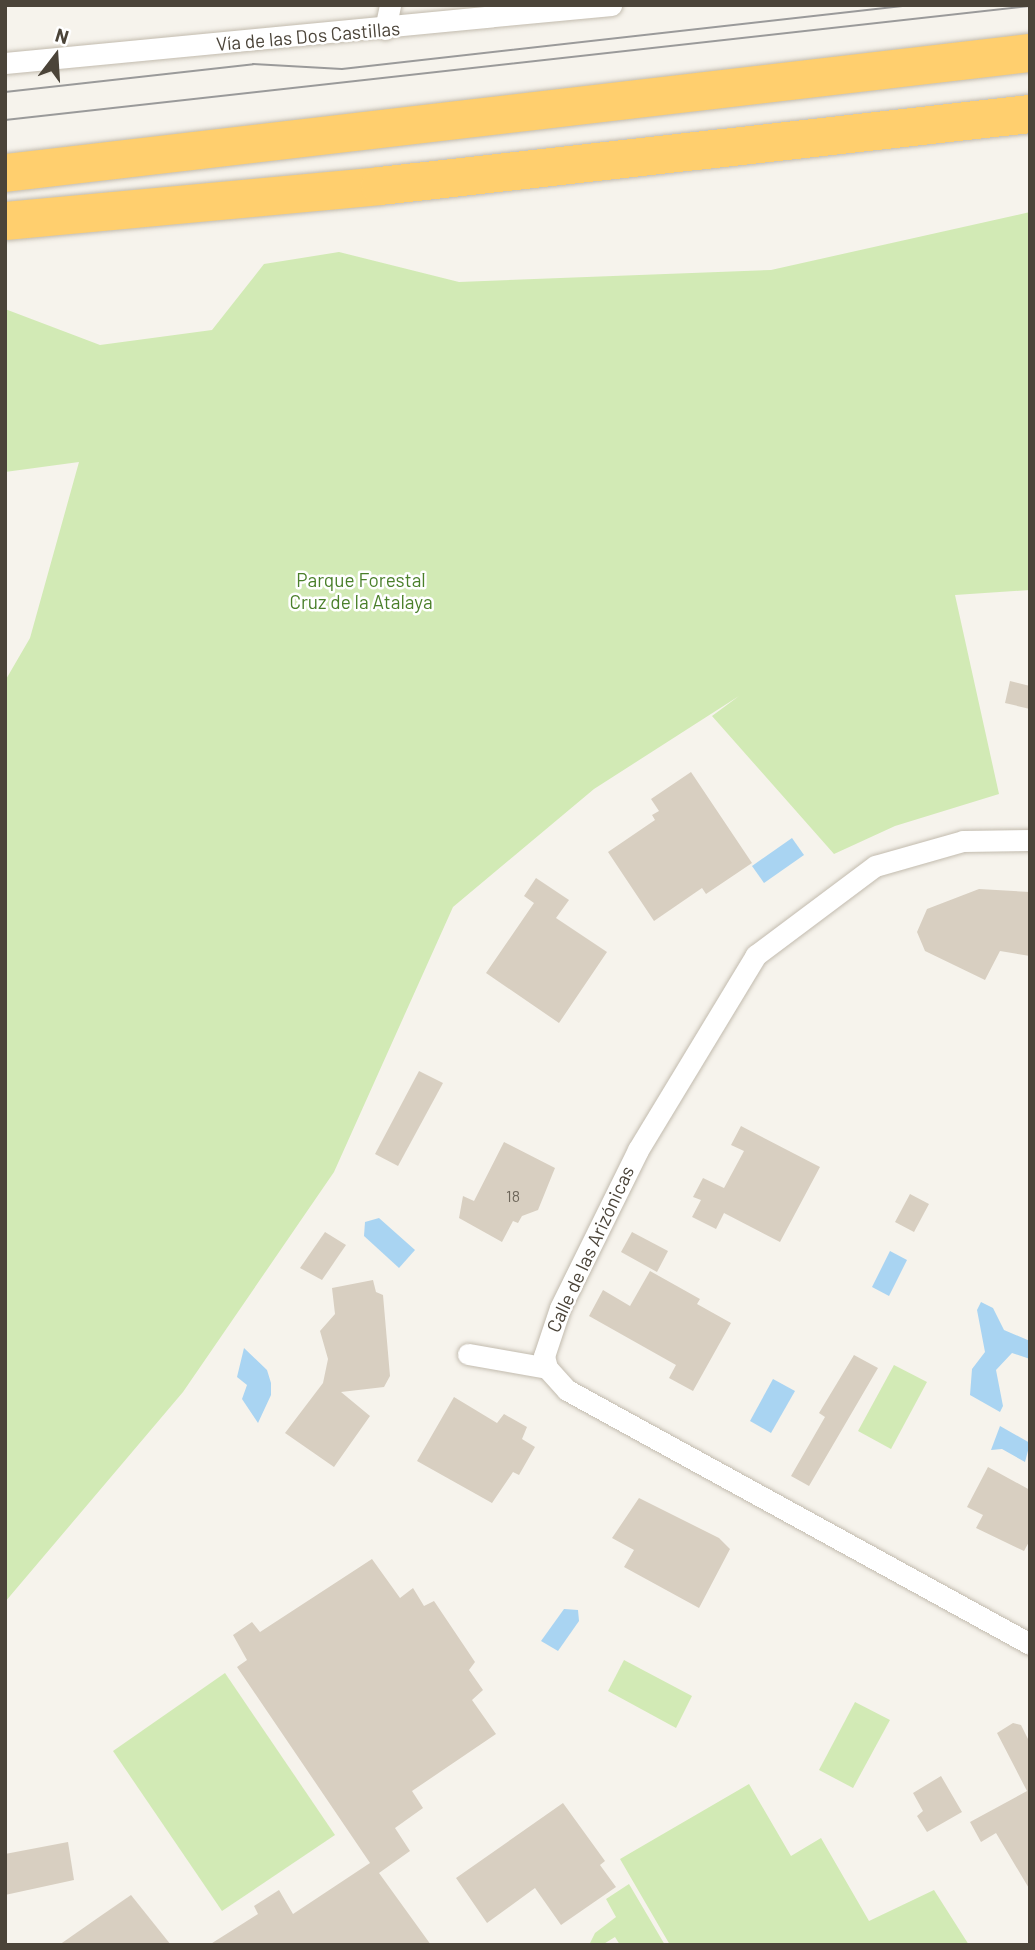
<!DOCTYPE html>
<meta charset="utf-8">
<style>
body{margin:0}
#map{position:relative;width:1035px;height:1950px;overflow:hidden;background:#f6f3ec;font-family:Barlow,sans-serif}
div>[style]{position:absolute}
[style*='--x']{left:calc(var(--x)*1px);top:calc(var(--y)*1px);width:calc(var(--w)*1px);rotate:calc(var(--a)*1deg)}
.green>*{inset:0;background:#d2eab5}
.water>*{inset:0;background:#a9d4f2}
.building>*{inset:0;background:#d8cfc1}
.roads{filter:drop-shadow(0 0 2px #c2bbae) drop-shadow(0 0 2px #c2bbae)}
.street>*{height:21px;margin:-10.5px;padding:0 10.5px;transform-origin:10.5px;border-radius:10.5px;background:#fff}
.highway>*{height:38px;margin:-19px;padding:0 19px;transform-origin:19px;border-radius:19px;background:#ffcf6e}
.tram>*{height:2px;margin:-1px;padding:0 1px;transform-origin:1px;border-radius:1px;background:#9a9a9a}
span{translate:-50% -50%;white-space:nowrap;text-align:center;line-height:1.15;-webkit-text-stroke:5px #fff;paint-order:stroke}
.number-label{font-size:16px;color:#6e675b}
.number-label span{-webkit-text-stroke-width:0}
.street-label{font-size:19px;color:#4b4439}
.park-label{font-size:19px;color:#4a7f2a}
.frame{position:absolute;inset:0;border:7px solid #4b4439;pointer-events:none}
.north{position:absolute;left:21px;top:21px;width:70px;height:70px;-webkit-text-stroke:5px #fff;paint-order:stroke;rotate:17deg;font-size:19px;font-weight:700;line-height:28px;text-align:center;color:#4b4439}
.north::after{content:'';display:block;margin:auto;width:24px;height:32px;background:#4b4439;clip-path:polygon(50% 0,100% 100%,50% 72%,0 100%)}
</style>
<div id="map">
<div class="green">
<div style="clip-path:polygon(1030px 212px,1030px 590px,955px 595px,999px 794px,895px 826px,834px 854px,712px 716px,739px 696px,594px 789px,453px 907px,334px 1172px,183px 1392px,5px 1602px,5px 681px,30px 638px,79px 462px,5px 472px,5px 309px,100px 345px,212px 330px,264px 264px,339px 252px,459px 282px,771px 270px)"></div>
<div style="clip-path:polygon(894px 1365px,927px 1382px,891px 1449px,858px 1431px)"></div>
<div style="clip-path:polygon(624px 1660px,692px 1696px,676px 1728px,608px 1691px)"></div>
<div style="clip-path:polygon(225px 1673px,335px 1835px,222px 1911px,113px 1751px)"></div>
<div style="clip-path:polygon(855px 1702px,890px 1720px,853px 1788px,819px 1770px)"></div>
<div style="clip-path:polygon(749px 1784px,791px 1856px,821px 1838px,869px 1921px,934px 1890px,969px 1945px,670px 1945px,620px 1859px)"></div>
<div style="clip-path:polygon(629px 1884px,665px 1945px,620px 1945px,615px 1937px,602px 1945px,589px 1945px,595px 1933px,616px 1917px,606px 1899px)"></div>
</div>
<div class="water">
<div style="clip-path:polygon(792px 838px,804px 855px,764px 883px,752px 866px)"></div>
<div style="clip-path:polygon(379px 1218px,415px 1250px,399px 1268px,364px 1236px,365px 1222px)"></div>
<div style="clip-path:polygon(890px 1251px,907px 1260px,889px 1296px,872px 1287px)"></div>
<div style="clip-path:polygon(981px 1302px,993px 1308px,1004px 1330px,1030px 1341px,1030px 1359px,1012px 1353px,996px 1370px,1003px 1406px,1000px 1412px,970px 1395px,972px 1369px,985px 1352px,977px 1310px)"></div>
<div style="clip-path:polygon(244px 1348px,267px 1370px,271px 1383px,271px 1395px,258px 1423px,242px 1399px,247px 1385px,237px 1377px)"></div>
<div style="clip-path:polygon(773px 1379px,795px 1391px,771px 1433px,750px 1421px)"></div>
<div style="clip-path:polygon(1000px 1426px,1030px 1443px,1025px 1462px,1002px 1449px,991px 1450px)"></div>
<div style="clip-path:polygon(564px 1609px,578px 1610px,579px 1621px,558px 1651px,541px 1641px)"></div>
</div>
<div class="building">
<div style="clip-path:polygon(1010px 681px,1030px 686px,1030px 709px,1005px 703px)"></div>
<div style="clip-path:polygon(691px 772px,752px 863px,706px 894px,702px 888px,654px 921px,608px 852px,655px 820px,652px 815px,659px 811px,651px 799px)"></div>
<div style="clip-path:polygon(536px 878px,569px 900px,556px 918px,607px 952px,559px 1023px,486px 973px,534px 903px,524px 896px)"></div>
<div style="clip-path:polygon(979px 889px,1030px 892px,1030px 956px,1000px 951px,985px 980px,925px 951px,917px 932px,927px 909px)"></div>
<div style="clip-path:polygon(419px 1071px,443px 1083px,398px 1166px,375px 1154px)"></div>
<div style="clip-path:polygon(741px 1126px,820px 1167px,780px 1242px,724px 1213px,716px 1229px,692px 1217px,701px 1200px,693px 1197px,703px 1178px,724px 1188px,744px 1151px,731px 1145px)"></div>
<div style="clip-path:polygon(504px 1142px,555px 1168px,538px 1210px,522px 1216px,518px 1223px,513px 1221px,502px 1242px,459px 1218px,463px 1196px,474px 1201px)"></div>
<div style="clip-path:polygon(910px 1194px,929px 1204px,914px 1232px,895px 1222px)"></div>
<div style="clip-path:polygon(325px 1232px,346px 1245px,322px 1280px,300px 1268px)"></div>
<div style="clip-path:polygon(632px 1232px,668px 1251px,657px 1272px,621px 1252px)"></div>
<div style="clip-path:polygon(650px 1271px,700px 1299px,697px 1304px,731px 1323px,693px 1391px,669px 1378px,676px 1365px,589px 1316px,603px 1290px,630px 1306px)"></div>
<div style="clip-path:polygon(373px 1280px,376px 1292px,383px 1295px,390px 1376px,384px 1387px,341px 1392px,370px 1416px,334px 1467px,285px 1433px,323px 1383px,328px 1359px,320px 1331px,335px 1314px,332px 1288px)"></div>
<div style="clip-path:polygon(854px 1355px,878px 1368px,809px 1486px,791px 1476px,825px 1417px,819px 1413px)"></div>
<div style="clip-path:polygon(454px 1397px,497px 1423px,504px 1414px,527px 1427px,522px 1439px,535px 1447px,519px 1475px,513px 1472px,492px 1503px,417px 1461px)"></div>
<div style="clip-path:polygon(988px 1467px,1030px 1490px,1030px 1540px,1024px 1551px,976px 1528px,983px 1515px,967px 1507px)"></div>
<div style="clip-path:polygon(639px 1498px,719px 1538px,730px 1549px,699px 1608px,624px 1567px,634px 1550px,612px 1538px)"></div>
<div style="clip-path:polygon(372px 1559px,400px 1598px,413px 1588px,424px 1606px,434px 1601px,475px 1662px,469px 1670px,483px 1690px,472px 1700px,496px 1734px,412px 1791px,423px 1808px,395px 1828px,410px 1851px,379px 1873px,431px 1945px,209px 1945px,258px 1914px,254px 1906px,279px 1890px,293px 1914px,370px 1863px,237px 1667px,247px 1660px,233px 1635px,252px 1622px,260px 1632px)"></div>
<div style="clip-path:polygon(1013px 1723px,1021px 1725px,1030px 1743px,1030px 1890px,996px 1833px,981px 1842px,970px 1822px,1027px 1791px,997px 1733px)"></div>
<div style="clip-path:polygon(941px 1776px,962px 1812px,927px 1832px,917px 1816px,923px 1811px,913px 1793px)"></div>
<div style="clip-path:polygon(563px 1803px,605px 1861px,600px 1865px,616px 1887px,561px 1925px,535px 1888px,487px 1923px,456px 1878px)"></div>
<div style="clip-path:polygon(68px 1842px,74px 1880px,5px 1895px,5px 1854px)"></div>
<div style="clip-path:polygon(131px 1895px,171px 1945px,59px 1945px,102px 1915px)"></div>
</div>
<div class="roads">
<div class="street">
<div style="--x:385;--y:29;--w:25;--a:-78"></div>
<div style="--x:5;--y:63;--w:609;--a:-5.47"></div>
<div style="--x:1030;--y:840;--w:67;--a:179.1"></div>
<div style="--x:963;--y:841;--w:91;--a:164.1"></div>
<div style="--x:875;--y:866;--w:149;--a:143.2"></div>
<div style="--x:756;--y:955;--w:228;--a:121.2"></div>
<div style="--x:638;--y:1150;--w:176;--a:116.3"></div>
<div style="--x:560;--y:1308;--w:51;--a:108.4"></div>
<div style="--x:544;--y:1356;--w:12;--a:76"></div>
<div style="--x:547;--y:1368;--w:30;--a:48"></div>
<div style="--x:567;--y:1390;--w:528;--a:28.75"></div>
<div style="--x:468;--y:1354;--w:80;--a:10"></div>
</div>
<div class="highway">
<div style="--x:5;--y:173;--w:1032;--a:-6.68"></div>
<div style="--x:5;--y:221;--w:377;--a:-5.3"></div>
<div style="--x:380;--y:186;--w:654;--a:-6.32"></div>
</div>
</div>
<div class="tram">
<div style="--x:5;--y:92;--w:250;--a:-6.4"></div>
<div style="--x:253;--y:64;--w:89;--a:3.2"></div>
<div style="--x:342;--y:69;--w:573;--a:-6.42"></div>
<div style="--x:5;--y:120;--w:1031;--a:-6.35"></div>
</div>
<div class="number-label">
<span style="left:513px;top:1196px">18</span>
</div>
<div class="street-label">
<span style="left:308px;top:36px;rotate:-5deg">Vía de las Dos Castillas</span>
<span style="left:590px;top:1249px;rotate:-65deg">Calle de las Arizónicas</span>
</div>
<div class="park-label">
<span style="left:361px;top:591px">Parque Forestal<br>Cruz de la Atalaya</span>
</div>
<div class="frame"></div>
<div class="north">N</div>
</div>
